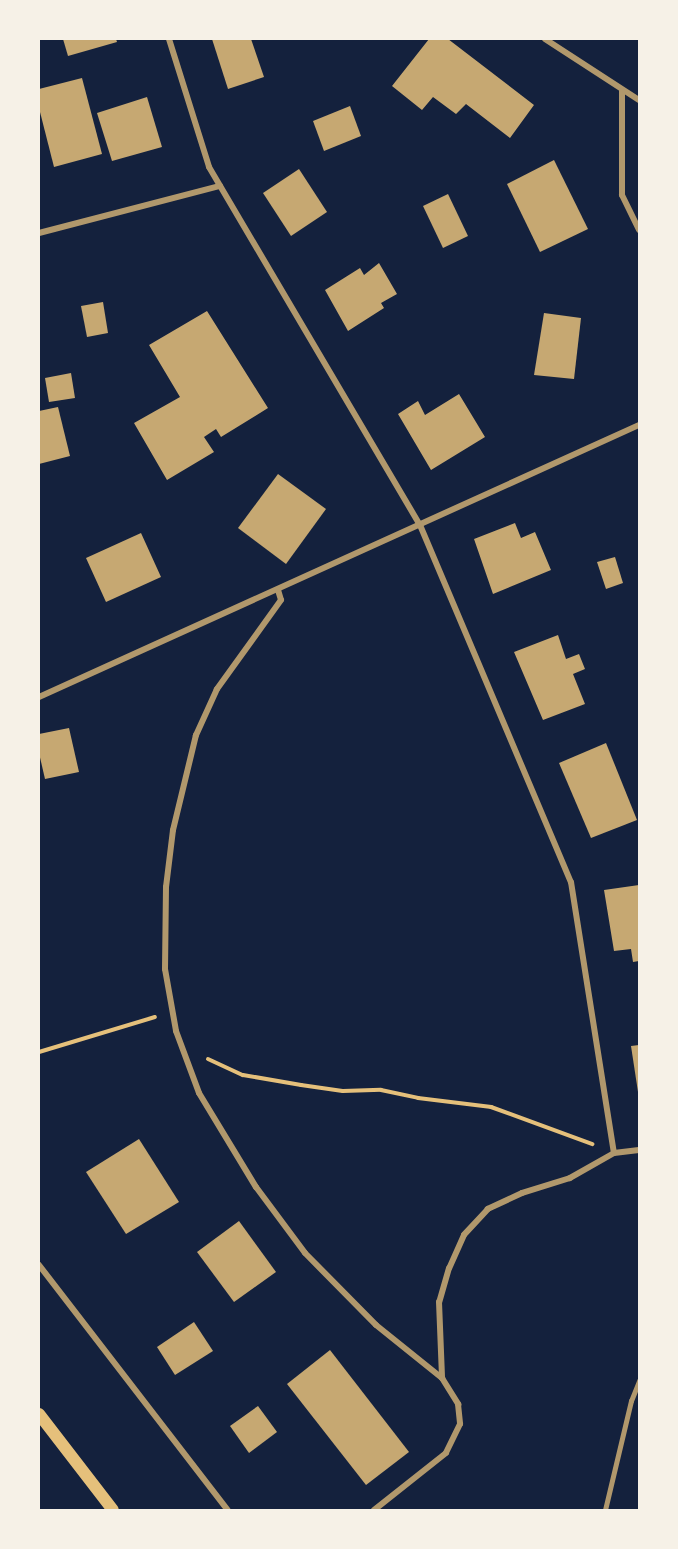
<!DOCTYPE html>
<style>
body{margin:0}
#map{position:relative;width:678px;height:1549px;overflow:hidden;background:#14213d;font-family:Manrope,sans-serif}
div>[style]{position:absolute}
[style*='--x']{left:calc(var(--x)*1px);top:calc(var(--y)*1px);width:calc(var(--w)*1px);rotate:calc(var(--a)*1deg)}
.building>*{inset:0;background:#c6a872}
.path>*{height:4px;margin:-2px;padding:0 2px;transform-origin:2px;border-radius:2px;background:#e5c07b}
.service>*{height:4.5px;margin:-2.25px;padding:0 2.25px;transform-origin:2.25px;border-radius:2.25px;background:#b1986c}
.minor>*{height:6px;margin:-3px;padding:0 3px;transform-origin:3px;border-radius:3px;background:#b1986c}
.secondary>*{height:12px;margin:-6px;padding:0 6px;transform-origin:6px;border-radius:6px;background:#e5c07b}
span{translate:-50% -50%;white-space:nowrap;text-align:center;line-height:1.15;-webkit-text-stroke:4.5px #f6f1e7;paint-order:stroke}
.frame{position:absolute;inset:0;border:40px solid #f6f1e7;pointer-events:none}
</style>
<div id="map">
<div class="building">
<div style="clip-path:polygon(63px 39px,116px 39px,117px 42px,68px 56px)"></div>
<div style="clip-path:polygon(212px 39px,251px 39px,264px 77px,228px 89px)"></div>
<div style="clip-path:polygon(429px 39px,448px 39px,534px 105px,510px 138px,466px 104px,456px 114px,433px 97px,422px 110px,392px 86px)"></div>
<div style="clip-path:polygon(82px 78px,102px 154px,54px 167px,39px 108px,39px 89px)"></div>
<div style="clip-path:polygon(147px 97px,162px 147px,112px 161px,97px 113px)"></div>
<div style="clip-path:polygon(350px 106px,361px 136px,324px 151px,313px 121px)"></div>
<div style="clip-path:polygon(554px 160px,588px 229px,540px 252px,507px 184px)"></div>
<div style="clip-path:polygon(299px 169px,327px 212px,291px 236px,263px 193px)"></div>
<div style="clip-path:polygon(448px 194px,468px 236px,443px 248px,423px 206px)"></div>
<div style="clip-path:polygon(379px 263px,397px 294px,381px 303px,384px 308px,348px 331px,325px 290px,360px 268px,364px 275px)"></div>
<div style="clip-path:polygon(103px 302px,108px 333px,87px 337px,81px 306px)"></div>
<div style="clip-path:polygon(207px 311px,268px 408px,221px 437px,216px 429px,204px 437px,214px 452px,167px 480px,134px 423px,180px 397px,149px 345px)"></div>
<div style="clip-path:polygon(544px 313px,581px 318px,574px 379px,534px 375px)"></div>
<div style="clip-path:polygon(71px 373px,75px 398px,49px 402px,45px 378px)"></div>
<div style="clip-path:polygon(459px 394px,485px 437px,431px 470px,398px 414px,418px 401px,425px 415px)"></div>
<div style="clip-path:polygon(58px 407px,70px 456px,39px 464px,39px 411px)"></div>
<div style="clip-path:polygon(278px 474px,326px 509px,286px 564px,238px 528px)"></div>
<div style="clip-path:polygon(515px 523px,521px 538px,535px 532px,551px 570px,493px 594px,474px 539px)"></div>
<div style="clip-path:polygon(141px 533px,161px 577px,106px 602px,86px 558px)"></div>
<div style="clip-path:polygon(615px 557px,623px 583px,606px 589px,597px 562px)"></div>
<div style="clip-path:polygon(558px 635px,566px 659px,579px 654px,585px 669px,573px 674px,585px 704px,543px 720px,514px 652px)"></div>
<div style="clip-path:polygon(69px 728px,79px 772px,45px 779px,39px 753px,39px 734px)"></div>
<div style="clip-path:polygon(606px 743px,637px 820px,591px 838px,559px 763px)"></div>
<div style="clip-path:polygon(639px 885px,639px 961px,633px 962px,631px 949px,614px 951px,604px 890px)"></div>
<div style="clip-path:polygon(639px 1045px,639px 1092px,638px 1092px,631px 1046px)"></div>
<div style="clip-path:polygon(139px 1139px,179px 1202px,126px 1234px,86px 1172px)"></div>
<div style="clip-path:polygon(239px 1221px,276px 1272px,234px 1302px,197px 1252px)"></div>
<div style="clip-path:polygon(194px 1322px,213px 1351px,175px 1375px,157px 1347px)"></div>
<div style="clip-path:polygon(330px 1350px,409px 1452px,366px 1485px,287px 1384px)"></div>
<div style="clip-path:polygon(258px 1406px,277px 1432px,249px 1453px,230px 1426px)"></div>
</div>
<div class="path">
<div style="--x:39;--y:1052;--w:121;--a:-16.8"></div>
<div style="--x:208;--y:1059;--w:38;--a:25"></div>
<div style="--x:243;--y:1075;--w:59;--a:9.8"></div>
<div style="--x:301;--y:1085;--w:42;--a:8.1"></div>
<div style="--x:343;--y:1091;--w:38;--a:-2"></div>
<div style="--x:381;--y:1090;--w:38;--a:12"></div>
<div style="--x:418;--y:1098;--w:74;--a:7"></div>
<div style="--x:491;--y:1107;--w:108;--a:20.1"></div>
</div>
<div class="service">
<div style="--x:605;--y:1510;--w:112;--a:-76.6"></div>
<div style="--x:631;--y:1401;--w:22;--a:-68"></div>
</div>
<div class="minor">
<div style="--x:169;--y:39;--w:134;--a:72.6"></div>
<div style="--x:209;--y:167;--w:416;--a:59.5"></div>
<div style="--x:420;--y:525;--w:388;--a:67.1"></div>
<div style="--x:571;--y:882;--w:274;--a:81"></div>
<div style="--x:614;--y:1153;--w:51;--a:150.4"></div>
<div style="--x:570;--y:1178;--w:50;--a:162.6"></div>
<div style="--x:522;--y:1193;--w:38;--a:155"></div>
<div style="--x:488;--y:1209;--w:35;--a:133"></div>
<div style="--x:464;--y:1235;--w:36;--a:114"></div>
<div style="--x:449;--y:1268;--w:35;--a:106"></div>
<div style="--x:439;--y:1302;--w:76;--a:87.7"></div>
<div style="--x:442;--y:1378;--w:31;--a:58"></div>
<div style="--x:458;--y:1404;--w:20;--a:84"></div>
<div style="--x:460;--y:1424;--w:32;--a:116"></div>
<div style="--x:446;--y:1453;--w:92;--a:141.6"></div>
<div style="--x:545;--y:39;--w:112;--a:33"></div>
<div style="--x:622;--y:91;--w:104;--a:90"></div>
<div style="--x:622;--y:195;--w:39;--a:64"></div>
<div style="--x:39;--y:233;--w:187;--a:-14.6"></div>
<div style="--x:278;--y:590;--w:10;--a:73"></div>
<div style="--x:281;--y:600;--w:110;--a:125.7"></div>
<div style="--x:217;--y:689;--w:51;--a:114.5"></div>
<div style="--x:196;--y:735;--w:98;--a:103.6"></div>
<div style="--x:173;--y:830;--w:57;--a:97"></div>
<div style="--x:166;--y:887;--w:82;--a:90.7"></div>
<div style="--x:165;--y:969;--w:63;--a:79.9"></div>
<div style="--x:176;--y:1031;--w:66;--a:69.6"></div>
<div style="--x:199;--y:1093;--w:110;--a:58.8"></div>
<div style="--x:256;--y:1187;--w:82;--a:53.4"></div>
<div style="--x:305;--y:1253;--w:101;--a:45.4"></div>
<div style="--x:376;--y:1325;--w:85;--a:38.8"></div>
<div style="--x:39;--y:697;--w:659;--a:-24.39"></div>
<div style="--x:614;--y:1153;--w:25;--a:-7"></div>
<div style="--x:39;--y:1265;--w:309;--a:52.4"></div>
</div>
<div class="secondary">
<div style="--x:39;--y:1414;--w:121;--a:52.4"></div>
</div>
<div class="frame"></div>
</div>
